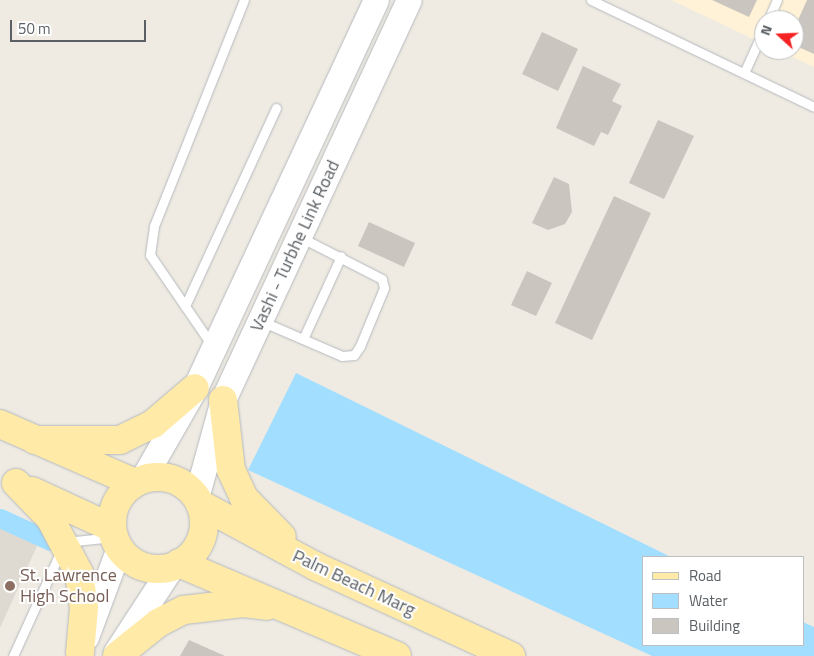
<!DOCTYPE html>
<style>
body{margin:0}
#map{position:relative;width:814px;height:656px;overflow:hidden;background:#efebe2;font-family:"Titillium Web",sans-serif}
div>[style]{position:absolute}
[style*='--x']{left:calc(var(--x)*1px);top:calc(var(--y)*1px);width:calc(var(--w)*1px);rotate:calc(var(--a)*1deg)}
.commercial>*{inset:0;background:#fff2d7}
.education>*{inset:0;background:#dfdad1}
.water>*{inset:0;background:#a2deff}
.canal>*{height:19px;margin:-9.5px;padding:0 9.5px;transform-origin:9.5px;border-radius:9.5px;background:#a2deff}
.building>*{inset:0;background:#cac5bf}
.roads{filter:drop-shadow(0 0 1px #b5b9be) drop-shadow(0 0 1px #b5b9be)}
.lane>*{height:9px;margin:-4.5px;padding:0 4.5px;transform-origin:4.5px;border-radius:4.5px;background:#fff}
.secondary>*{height:25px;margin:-12.5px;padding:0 12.5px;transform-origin:12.5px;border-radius:12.5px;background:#fff}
.primary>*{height:28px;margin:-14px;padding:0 14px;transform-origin:14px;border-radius:14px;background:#ffeaa7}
.primary>.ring{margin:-14px;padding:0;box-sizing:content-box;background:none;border:28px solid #ffeaa7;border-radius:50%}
.dots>*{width:14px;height:14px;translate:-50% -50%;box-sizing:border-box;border:2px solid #fff;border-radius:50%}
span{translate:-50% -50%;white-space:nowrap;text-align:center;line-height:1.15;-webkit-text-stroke:4px #fff;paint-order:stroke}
.street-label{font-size:18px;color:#5b6064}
.education-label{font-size:18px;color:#785e54}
.left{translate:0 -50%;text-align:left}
.legend{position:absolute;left:642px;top:556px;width:162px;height:90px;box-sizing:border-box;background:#fff;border:1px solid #bdbfc1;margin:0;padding:6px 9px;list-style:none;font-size:15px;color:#5b6064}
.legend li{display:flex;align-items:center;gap:10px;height:25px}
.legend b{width:25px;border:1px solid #bdbfc1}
.north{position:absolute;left:754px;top:10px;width:50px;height:50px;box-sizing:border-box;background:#fff;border:1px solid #bdbfc1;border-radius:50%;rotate:290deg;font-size:14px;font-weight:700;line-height:20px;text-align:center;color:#5b6064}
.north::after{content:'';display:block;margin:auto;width:18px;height:22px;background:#f52223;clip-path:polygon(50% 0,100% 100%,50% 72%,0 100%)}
.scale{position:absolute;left:10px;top:20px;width:136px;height:22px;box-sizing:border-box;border:2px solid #5b6064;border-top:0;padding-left:6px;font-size:15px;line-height:18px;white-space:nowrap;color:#5b6064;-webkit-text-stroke:4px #fff;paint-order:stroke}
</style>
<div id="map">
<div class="commercial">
<div style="clip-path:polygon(671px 0,814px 0,814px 67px,778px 50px,794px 50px,794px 20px,764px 20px,764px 44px)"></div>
</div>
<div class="education">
<div style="clip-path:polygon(0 526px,38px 544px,0 628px)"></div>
</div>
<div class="water">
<div style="clip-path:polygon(296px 373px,671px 557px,643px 557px,643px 645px,803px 645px,803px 622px,814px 627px,814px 656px,652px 656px,248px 470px)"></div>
</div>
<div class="canal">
<div style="--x:0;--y:518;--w:55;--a:24.7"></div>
</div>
<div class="building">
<div style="clip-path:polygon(712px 0,757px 0,749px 17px)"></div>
<div style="clip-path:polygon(807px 0,814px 0,814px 54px,794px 45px,794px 29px)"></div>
<div style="clip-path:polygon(542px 32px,578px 49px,558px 91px,522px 74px)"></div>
<div style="clip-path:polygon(583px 66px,621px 84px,612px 101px,622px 106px,608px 135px,601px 132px,594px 146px,556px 128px)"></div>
<div style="clip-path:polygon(658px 120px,694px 136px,664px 199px,629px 183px)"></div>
<div style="clip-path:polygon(554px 177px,569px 184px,572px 212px,565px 224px,548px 230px,532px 223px)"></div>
<div style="clip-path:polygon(614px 196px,651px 213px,592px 340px,555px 323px)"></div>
<div style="clip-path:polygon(369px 222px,415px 243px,404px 267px,358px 246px)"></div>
<div style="clip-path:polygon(527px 271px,552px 283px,536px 316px,511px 305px)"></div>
<div style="clip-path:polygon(189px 640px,225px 656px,180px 656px)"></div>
</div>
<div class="roads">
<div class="lane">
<div style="--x:591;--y:0;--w:247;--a:25.6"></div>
<div style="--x:768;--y:20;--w:22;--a:-66"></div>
<div style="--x:744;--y:73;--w:48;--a:-65.6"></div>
<div style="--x:185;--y:306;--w:218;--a:-65.3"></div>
<div style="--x:261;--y:321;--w:88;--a:23.4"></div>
<div style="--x:342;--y:356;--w:12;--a:-5"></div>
<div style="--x:354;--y:355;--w:11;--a:-56"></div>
<div style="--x:360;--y:346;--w:63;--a:-67.5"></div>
<div style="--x:384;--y:288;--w:9;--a:-103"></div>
<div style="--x:382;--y:279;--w:90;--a:-152.9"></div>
<div style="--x:303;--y:339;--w:91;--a:-65.4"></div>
<div style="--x:211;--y:344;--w:108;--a:-124.4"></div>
<div style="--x:150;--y:255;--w:29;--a:-82"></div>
<div style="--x:154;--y:226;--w:243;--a:-68.3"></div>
<div style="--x:13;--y:656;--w:125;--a:-65.5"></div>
<div style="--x:65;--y:542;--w:49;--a:-5.8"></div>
</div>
<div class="secondary">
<div style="--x:142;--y:480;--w:106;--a:-60.1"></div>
<div style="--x:195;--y:388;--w:428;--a:-65"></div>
<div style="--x:196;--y:498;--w:102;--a:-74.6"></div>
<div style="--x:223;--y:400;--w:441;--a:-65.1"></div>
<div style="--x:86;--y:637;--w:95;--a:-69.7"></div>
<div style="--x:116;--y:652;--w:103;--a:-56.9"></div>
</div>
<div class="primary">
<div style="--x:223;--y:400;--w:70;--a:83.5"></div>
<div style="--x:231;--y:470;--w:31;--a:65"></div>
<div style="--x:244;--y:498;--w:54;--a:45.7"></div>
<div style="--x:0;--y:424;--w:147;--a:23.6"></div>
<div style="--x:35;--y:440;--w:85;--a:0"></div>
<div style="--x:120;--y:440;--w:37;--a:-26"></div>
<div style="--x:153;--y:424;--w:55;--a:-40.6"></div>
<div class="ring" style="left:112px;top:477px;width:64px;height:64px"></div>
<div style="--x:16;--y:483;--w:49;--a:45.8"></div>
<div style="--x:50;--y:518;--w:62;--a:62.2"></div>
<div style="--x:79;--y:573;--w:35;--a:82"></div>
<div style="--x:84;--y:608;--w:45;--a:95.1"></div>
<div style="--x:32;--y:491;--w:88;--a:24.8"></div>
<div style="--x:200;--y:504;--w:131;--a:28.3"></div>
<div style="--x:315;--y:566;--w:216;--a:24.7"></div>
<div style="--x:179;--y:563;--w:237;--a:23.1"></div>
<div style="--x:117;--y:656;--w:53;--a:-38.8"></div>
<div style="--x:158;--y:623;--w:29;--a:-27"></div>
<div style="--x:184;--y:610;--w:59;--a:-6.8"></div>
<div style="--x:243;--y:603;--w:24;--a:7"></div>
</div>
</div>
<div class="dots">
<div style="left:10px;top:586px;background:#8d6e63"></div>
</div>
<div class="street-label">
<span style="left:295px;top:246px;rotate:-65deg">Vashi - Turbhe Link Road</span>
<span style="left:354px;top:583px;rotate:25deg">Palm Beach Marg</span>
</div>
<div class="education-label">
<span class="left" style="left:20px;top:586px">St. Lawrence<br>High School</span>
</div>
<ul class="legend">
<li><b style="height:6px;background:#ffeaa7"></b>Road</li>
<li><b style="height:14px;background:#a2deff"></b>Water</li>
<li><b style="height:14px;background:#cac5bf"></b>Building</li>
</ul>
<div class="north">N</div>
<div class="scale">50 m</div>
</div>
